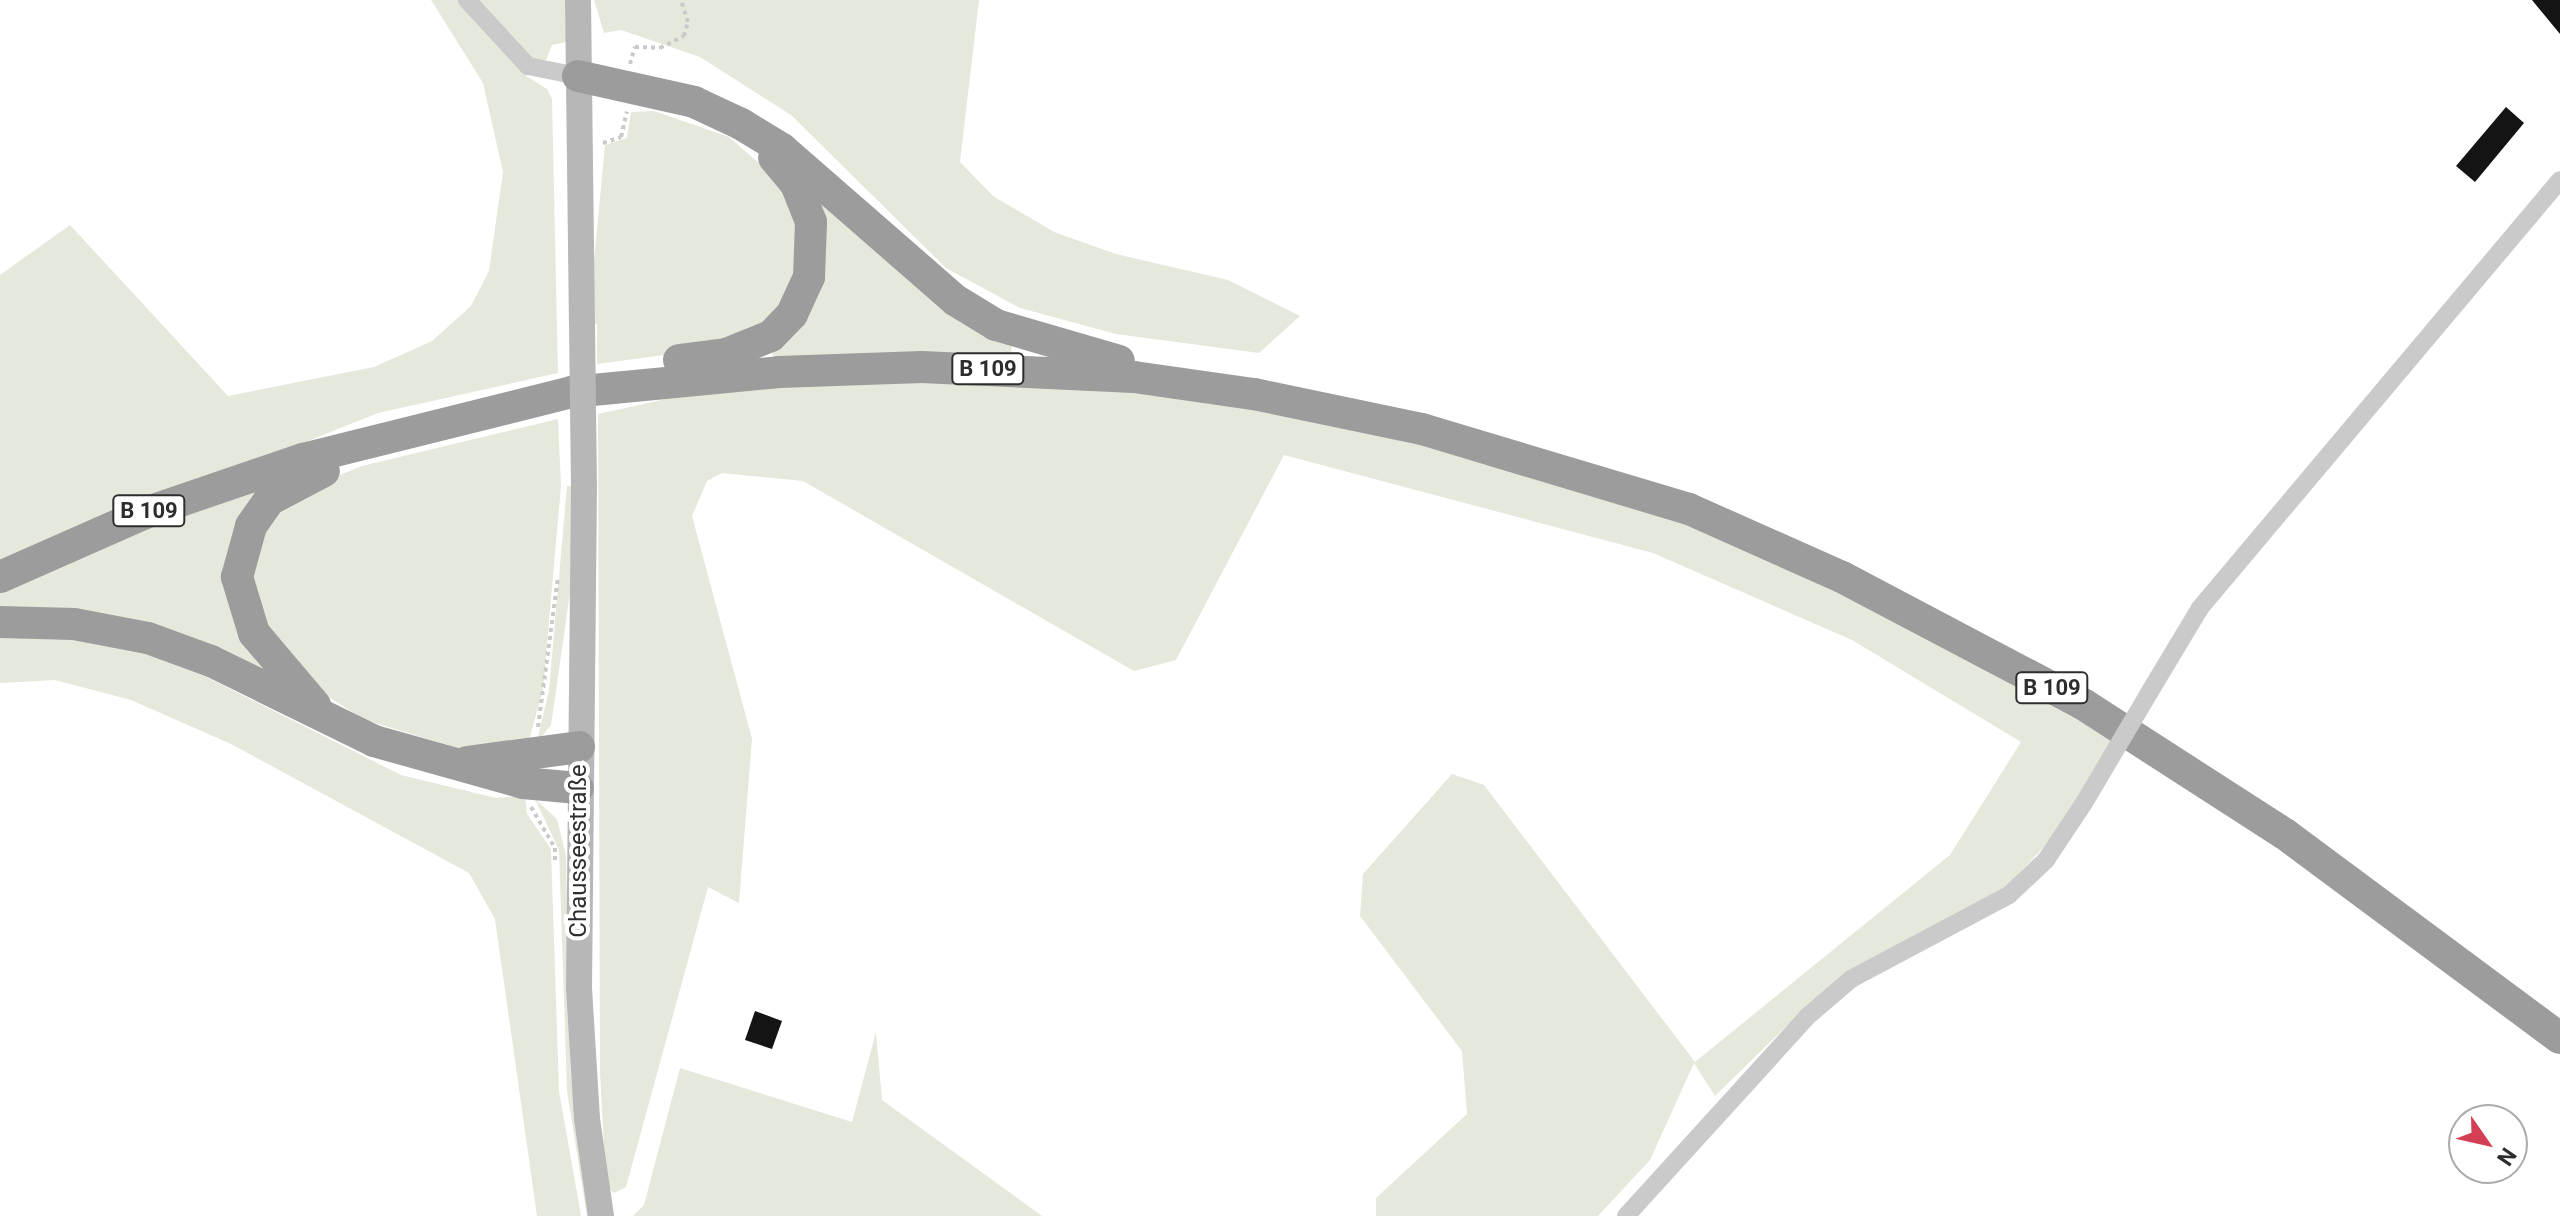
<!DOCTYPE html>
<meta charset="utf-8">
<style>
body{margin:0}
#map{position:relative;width:2560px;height:1216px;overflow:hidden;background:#fff;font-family:Roboto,sans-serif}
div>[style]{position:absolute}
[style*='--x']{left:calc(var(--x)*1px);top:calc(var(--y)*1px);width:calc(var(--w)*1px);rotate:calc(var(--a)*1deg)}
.green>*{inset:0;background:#e4e9dc}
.building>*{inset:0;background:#141414}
.path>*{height:4px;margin-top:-2px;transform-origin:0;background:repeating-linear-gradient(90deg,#cacaca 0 4px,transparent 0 8px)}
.minor>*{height:18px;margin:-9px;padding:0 9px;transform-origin:9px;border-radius:9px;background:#cacaca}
.secondary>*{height:26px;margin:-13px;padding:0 13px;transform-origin:13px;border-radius:13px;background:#b7b7b7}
.trunk>*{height:32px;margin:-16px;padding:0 16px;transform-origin:16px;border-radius:16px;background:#9c9c9c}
.minor-bridge>*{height:18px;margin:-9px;padding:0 9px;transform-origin:9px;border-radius:9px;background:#cacaca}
.secondary-bridge>*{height:26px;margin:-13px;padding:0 13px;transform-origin:13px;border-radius:13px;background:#b7b7b7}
span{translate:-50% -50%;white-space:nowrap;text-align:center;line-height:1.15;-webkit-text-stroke:8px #fff;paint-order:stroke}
.shield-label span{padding:2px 6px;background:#fff;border:2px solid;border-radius:6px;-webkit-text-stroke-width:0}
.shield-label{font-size:22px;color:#2d2d2d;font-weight:700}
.street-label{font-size:24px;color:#2d2d2d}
.north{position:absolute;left:2448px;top:1104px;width:80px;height:80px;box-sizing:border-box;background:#fff;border:2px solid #ababab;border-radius:50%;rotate:124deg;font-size:22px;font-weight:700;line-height:32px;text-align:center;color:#2d2d2d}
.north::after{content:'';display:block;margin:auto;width:28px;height:36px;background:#d43f56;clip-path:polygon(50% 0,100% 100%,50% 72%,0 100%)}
</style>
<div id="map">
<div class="green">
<div style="clip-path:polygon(431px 0,565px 0,566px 42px,552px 45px,546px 60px,532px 60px,526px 76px,547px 89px,552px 99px,558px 373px,378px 413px,0 564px,0 275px,70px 225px,228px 396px,374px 367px,432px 341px,471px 306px,489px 271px,503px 172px,483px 83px)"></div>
<div style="clip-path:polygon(594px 0,979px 0,960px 162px,993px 196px,1054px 232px,1116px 254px,1228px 280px,1300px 316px,1259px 353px,1116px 334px,1020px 308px,946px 268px,791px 115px,700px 57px,621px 30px,604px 33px)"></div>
<div style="clip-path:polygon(654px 111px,729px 137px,790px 190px,804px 267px,766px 330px,679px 353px,597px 364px,597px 324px,588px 324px,605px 145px,627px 138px,631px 112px)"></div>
<div style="clip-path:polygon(828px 198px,1013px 341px,1010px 358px,774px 360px,770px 344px,786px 334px,815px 204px)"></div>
<div style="clip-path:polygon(819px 380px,1109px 387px,1370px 428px,1653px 510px,1847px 594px,2114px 737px,2058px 832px,2006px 887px,1808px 1005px,1715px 1096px,1694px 1063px,1650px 1160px,1598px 1216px,1376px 1216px,1376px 1198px,1467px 1114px,1462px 1051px,1360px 916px,1363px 874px,1452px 774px,1484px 785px,1695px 1062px,1950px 855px,2021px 742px,1852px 640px,1653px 553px,1284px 455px,1176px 660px,1134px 671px,803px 481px,722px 473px,707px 481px,692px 516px,752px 739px,739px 903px,708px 887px,626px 1187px,614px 1193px,606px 1186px,600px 1072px,598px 414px,720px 387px)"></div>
<div style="clip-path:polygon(558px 419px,561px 486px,543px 689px,528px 744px,458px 748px,365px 720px,327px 696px,265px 631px,248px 553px,279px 500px,362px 466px)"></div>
<div style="clip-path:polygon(259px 484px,236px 537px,266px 668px,261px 675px,0 614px,0 590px,59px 561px)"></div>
<div style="clip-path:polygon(567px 486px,572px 486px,570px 593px,551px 725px,537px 742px,549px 690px)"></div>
<div style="clip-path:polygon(0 630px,143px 645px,401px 775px,496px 798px,525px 796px,527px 814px,551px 849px,559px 1091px,581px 1216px,537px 1216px,495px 919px,469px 873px,231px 744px,131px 700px,55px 680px,0 683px)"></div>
<div style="clip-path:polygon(535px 799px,557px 819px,566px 856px,571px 1076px,594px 1216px,587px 1216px,567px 1091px,559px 850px)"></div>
<div style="clip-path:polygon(876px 1032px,882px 1100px,1042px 1216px,633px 1216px,644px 1205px,680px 1068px,852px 1122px)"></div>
</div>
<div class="building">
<div style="clip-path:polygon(2532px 0,2560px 0,2560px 34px)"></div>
<div style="clip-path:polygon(2506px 107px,2524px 123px,2475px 182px,2456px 166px)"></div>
<div style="clip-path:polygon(755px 1011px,782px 1021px,772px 1049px,745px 1040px)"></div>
</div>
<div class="path">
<div style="--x:630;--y:64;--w:18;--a:-74"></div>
<div style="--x:635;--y:47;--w:25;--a:2"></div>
<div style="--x:660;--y:48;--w:27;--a:-27"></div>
<div style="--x:684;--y:36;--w:15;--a:-74"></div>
<div style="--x:688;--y:22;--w:23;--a:-108"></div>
<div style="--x:603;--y:143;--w:19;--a:-18"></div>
<div style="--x:621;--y:137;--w:26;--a:-77"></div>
<div style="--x:538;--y:727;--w:150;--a:-82.4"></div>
<div style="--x:531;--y:807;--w:48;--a:59.7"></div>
<div style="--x:555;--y:848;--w:12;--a:90"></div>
</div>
<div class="minor">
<div style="--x:467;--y:0;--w:90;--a:47.3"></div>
<div style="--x:528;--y:66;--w:51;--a:11.3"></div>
<div style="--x:2149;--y:693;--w:99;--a:-59"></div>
<div style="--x:2200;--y:608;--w:559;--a:-49.93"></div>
<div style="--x:1626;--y:1216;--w:270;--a:-47.7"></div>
<div style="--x:1808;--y:1016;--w:57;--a:-40.7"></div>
<div style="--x:1851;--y:979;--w:179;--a:-28"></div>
<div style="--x:2009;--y:895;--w:51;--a:-43.4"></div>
<div style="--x:2046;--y:860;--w:69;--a:-56.3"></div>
</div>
<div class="secondary">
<div style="--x:578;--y:0;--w:324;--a:89.3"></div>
<div style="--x:584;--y:486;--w:502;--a:90.57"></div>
<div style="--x:579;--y:988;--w:131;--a:86.5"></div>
<div style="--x:587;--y:1119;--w:98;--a:81.8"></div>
</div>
<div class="trunk">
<div style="--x:578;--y:76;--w:119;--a:12.6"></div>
<div style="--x:694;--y:102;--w:52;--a:25.1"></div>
<div style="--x:741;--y:124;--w:48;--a:31.4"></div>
<div style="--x:782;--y:149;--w:230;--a:41.1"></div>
<div style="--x:955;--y:300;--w:48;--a:31.4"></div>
<div style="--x:996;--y:325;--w:128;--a:16.3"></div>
<div style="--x:679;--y:360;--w:47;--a:-7.3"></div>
<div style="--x:726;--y:354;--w:48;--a:-21.8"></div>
<div style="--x:771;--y:336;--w:30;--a:-46"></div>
<div style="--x:792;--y:314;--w:41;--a:-65.3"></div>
<div style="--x:809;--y:277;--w:55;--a:-87.9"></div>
<div style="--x:811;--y:222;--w:41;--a:-111.5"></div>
<div style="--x:796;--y:184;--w:34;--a:-130"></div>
<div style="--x:0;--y:577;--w:158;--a:-23.8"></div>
<div style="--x:145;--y:513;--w:167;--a:-18.9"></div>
<div style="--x:303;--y:459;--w:277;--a:-14"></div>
<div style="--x:572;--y:392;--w:208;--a:-5.5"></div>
<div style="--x:779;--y:372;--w:143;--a:-2"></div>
<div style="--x:922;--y:367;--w:212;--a:2.7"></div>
<div style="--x:1134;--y:377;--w:121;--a:8.1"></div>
<div style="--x:1254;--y:394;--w:172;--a:11.8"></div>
<div style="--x:1422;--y:429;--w:279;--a:16.7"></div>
<div style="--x:1689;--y:509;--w:167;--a:24"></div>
<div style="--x:1842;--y:577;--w:272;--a:27.8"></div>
<div style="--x:2083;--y:704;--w:240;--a:32.8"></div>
<div style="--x:2285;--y:834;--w:342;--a:36.6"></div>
<div style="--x:0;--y:622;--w:74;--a:1.5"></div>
<div style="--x:74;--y:624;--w:75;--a:10.7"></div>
<div style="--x:148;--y:638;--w:67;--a:20.1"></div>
<div style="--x:211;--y:661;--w:182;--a:26.1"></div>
<div style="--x:374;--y:741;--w:155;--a:15.7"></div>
<div style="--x:523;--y:783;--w:55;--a:5.2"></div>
<div style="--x:315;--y:705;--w:94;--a:-130.3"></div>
<div style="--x:254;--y:633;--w:59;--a:-106.9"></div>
<div style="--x:237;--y:577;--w:53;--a:-74.6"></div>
<div style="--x:251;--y:526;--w:32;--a:-55"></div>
<div style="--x:269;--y:500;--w:62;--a:-27.8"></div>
<div style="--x:467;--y:762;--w:113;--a:-7.6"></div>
</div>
<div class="minor-bridge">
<div style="--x:2084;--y:803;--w:128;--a:-59.4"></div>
</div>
<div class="secondary-bridge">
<div style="--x:582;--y:324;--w:162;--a:89.3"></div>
</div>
<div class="shield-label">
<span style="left:988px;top:369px">B 109</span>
<span style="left:149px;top:511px">B 109</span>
<span style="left:2052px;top:688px">B 109</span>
</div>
<div class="street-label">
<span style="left:579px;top:851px;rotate:-90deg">Chausseestraße</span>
</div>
<div class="north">N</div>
</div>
